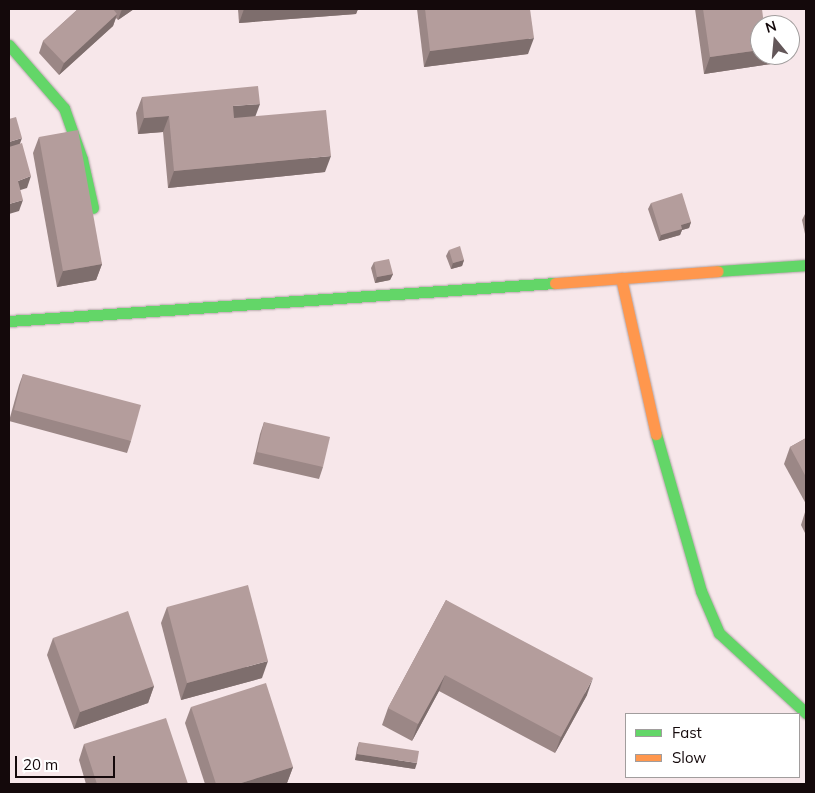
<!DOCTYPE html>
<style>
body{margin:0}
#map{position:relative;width:815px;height:793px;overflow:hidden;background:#f7e7ea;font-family:Mulish,sans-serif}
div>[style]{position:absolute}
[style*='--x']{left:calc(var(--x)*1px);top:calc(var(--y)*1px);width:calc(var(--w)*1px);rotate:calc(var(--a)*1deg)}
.roads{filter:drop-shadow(0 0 1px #b3a5a8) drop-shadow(0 0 1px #b3a5a8)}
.fast>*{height:11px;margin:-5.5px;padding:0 5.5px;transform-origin:5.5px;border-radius:5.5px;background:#63d668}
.slow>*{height:11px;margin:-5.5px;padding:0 5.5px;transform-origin:5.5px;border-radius:5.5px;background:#ff974d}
.wall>*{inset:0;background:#9b8786}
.shaded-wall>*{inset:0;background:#7e6e6d}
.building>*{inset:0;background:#b49d9c}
span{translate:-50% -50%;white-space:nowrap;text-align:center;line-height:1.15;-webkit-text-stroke:4.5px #fff;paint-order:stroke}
.frame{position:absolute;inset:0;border:10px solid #14090b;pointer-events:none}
.legend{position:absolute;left:625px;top:713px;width:175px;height:65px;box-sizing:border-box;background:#fff;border:1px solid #a19d9d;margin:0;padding:6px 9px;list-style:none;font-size:15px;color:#14090b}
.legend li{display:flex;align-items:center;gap:10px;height:25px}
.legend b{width:25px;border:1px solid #a19d9d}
.north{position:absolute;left:750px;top:15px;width:50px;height:50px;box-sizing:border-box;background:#fff;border:1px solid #a19d9d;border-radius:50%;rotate:343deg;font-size:14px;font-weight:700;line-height:20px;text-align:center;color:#14090b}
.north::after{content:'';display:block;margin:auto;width:18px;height:22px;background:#635759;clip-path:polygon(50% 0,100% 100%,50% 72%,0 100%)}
.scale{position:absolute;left:15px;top:756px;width:100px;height:22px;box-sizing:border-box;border:2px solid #14090b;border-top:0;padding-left:6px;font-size:15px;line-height:18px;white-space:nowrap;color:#14090b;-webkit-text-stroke:4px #fff;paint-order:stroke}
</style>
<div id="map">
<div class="roads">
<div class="fast">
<div style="--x:9;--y:45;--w:84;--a:48.9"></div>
<div style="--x:64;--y:108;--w:54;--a:70.6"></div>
<div style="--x:82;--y:159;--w:50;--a:77.3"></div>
<div style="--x:718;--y:271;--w:88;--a:-3.9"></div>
<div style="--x:9;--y:321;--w:547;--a:-3.98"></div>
<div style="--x:656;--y:434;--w:163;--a:74"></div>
<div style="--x:701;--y:591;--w:46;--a:66.8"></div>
<div style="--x:719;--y:633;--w:118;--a:42.6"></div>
</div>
<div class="slow">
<div style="--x:621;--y:278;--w:160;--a:77.4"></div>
<div style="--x:555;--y:283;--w:163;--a:-4.2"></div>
</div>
</div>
<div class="wall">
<div style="clip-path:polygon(78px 9px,134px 9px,118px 20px,116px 18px,113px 26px,59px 75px,39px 53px,43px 41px)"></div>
<div style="clip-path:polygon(238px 9px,358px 9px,356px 14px,239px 23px)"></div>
<div style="clip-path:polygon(417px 9px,530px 9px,528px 54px,424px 67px)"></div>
<div style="clip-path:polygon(695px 9px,762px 9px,760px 55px,775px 55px,771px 64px,704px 74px)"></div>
<div style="clip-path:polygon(142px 97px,255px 116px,325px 172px,168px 188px,163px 132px,138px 134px,136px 113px)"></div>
<div style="clip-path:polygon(39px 137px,102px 264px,96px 280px,57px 287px,33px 153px)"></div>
<div style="clip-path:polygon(651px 203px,691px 222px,689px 228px,682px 230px,680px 235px,659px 241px,648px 209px)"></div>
<div style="clip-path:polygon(805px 214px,806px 214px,806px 234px,805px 234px,802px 220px)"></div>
<div style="clip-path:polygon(449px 250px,464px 260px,462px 266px,451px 269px,446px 256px)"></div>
<div style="clip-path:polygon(374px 262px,393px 274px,390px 280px,375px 283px,371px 268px)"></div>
<div style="clip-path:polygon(23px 374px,131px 441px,127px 453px,9px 421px,19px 385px)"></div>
<div style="clip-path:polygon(264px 422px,323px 467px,319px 479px,253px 464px,260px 434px)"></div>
<div style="clip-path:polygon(806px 438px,806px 504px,784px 464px,790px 447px)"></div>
<div style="clip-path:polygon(806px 509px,806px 535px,801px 525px)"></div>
<div style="clip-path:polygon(446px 600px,587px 695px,555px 753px,439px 691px,412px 741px,382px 725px,388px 708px)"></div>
<div style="clip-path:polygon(167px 607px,262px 678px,181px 700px,161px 623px)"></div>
<div style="clip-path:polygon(53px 638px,154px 686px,148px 703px,74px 729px,47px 655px)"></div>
<div style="clip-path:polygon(191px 707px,293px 767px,287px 783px,283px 784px,205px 784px,185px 723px)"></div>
<div style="clip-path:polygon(359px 742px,415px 769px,355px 760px,357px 748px)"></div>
<div style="clip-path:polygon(84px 744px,188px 784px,86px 784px,79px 760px)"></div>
</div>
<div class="shaded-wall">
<div style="clip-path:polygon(122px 9px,134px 9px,118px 20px)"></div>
<div style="clip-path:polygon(244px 9px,358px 9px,356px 14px,239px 23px)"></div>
<div style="clip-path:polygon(117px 14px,113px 26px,59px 75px,64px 63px)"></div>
<div style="clip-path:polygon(534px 38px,528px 54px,424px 67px,430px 51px)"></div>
<div style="clip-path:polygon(760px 50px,760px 55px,775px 55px,771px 64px,704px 74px,710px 57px)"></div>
<div style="clip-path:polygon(260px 104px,254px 120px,227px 122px,233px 106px)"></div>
<div style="clip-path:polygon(169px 116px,163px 132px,138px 134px,144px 118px)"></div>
<div style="clip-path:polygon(22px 138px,18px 149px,9px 152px,9px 142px)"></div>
<div style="clip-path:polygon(331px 156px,325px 172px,168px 188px,174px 171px)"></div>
<div style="clip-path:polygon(31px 176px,27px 188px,14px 192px,18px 181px)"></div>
<div style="clip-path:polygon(23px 200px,19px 211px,9px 214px,9px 204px)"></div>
<div style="clip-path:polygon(691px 222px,689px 228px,682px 230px,680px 235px,659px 241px,661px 235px,681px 225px)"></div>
<div style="clip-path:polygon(464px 260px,462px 266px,451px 269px,453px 263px)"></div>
<div style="clip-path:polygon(102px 264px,96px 280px,57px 287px,63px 271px)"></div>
<div style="clip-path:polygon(393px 274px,390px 280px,375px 283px,377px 277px)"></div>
<div style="clip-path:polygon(268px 661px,262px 678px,181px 700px,187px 683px)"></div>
<div style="clip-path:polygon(445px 675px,439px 691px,412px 741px,418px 724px)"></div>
<div style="clip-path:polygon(593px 678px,587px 695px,555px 753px,561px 737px)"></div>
<div style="clip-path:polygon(154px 686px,148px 703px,74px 729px,80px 712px)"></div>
<div style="clip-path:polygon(357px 754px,417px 763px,415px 769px,355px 760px)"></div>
<div style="clip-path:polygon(293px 767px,287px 783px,283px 784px,238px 784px)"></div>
</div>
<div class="building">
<div style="clip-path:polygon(78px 9px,113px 9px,117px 14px,64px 63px,43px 41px)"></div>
<div style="clip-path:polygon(425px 9px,530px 9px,534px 38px,430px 51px)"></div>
<div style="clip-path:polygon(703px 9px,762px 9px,764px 25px,760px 25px,760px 50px,710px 57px)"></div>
<div style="clip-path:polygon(258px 86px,260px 104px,233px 106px,234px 118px,326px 110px,331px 156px,174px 171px,169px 116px,144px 118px,142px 97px)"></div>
<div style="clip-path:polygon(16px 117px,22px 138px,9px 142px,9px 119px)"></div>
<div style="clip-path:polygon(78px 130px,102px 264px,63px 271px,39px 137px)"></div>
<div style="clip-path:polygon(22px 143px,31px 176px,18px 181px,23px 200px,9px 204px,9px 147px)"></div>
<div style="clip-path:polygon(682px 193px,691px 222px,681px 225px,682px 229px,661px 235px,651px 203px)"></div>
<div style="clip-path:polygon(460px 246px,464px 260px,453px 263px,449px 250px)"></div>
<div style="clip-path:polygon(389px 259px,393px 274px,377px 277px,374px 262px)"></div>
<div style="clip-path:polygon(23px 374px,141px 405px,131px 441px,14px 410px)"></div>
<div style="clip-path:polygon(264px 422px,330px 437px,323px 467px,257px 452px)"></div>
<div style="clip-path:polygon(806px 438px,806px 477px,790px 447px)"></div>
<div style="clip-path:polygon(248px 585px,268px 661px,187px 683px,167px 607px)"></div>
<div style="clip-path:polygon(446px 600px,593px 678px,561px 737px,445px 675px,418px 724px,388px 708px)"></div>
<div style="clip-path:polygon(128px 611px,154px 686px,80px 712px,53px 638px)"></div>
<div style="clip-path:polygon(266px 683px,293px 767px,238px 784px,216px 784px,191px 707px)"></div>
<div style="clip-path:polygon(166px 718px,188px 784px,97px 784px,84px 744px)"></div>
<div style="clip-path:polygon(359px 742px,419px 751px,417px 763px,357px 754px)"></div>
</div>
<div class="frame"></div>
<ul class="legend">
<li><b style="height:6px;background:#63d668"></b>Fast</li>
<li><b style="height:6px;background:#ff974d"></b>Slow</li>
</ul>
<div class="north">N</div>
<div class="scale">20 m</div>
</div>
